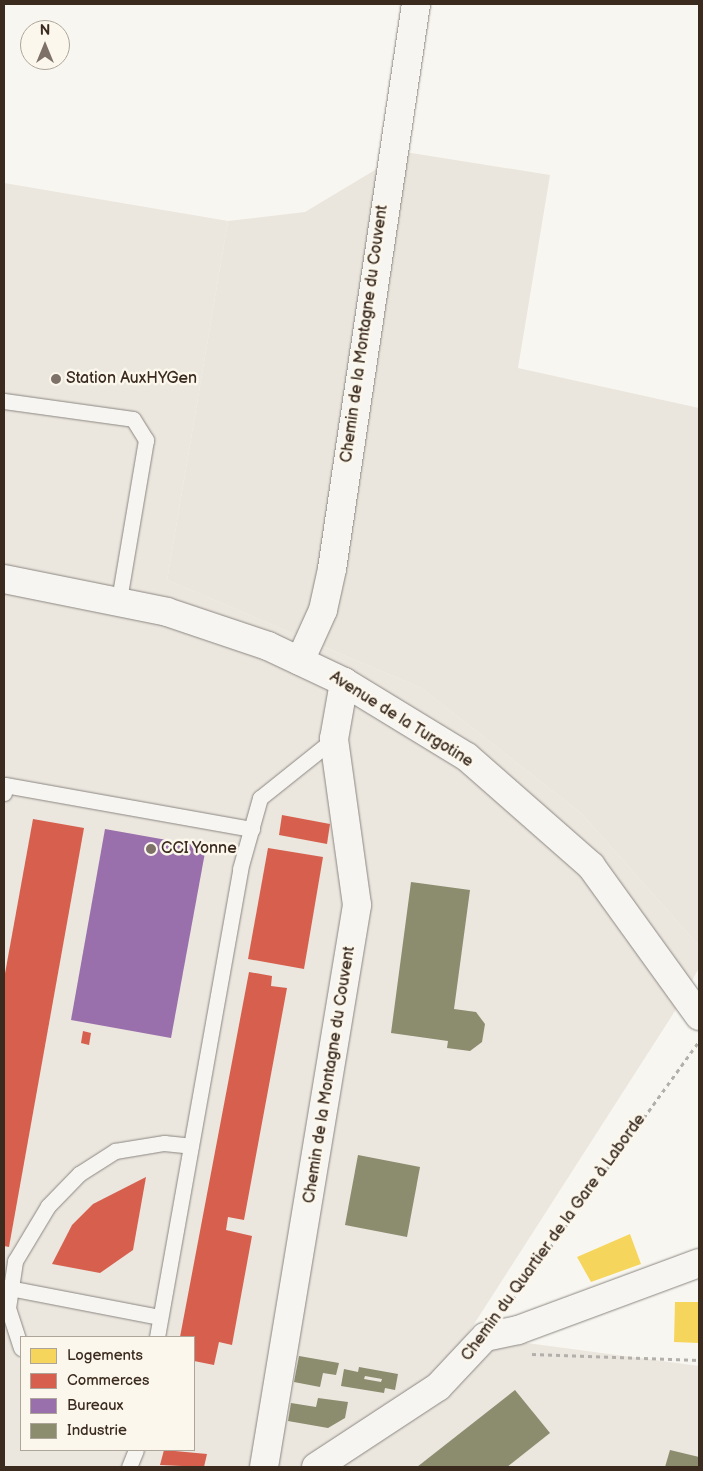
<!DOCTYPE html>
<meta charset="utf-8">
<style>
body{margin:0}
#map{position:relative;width:703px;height:1471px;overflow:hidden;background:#f8f6f0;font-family:"Balsamiq Sans",sans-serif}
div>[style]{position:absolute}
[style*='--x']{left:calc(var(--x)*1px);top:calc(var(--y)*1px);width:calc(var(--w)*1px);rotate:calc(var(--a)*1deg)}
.built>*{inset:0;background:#ebe6de}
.green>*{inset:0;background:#eae6dd}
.homes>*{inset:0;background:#f6d55c}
.shops>*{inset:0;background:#d6604d}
.offices>*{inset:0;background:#9970ab}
.industry>*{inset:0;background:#8c8c6e}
.path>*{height:3px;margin-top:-1.5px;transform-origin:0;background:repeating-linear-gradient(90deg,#b3b0ac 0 4px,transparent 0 8px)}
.roads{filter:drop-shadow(0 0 1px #8b8781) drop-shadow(0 0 1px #8b8781)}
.lane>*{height:15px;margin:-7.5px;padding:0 7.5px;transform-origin:7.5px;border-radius:7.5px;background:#f6f5f1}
.street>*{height:28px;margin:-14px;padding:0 14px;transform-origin:14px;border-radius:14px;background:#f6f5f1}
.dots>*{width:14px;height:14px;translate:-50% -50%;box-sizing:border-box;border:2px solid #fbf7ec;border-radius:50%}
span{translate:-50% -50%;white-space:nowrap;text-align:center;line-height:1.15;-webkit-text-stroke:5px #fbf7ec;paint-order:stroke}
.street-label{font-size:16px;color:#3b2a1e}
.poi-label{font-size:16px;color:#3b2a1e}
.left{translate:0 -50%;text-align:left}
.frame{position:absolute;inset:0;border:5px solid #3b2a1e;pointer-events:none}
.legend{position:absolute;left:20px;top:1336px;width:175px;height:115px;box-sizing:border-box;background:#fbf7ec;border:1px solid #aea59a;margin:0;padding:6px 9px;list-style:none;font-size:15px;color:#3b2a1e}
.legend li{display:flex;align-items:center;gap:10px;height:25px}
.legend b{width:25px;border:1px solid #aea59a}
.north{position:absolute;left:20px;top:20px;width:50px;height:50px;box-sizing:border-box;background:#fbf7ec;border:1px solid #aea59a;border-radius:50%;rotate:0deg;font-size:14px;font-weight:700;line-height:20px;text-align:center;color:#3b2a1e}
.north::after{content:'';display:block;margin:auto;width:18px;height:22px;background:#7d7168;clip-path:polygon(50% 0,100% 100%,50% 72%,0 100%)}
</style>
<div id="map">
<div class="built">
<div style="clip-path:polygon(evenodd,4px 183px,228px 221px,167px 580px,421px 688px,581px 813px,699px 946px,699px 968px,675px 1011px,467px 1335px,699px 1366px,699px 1467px,4px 1467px,4px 183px,21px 1337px,194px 1337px,194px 1450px,21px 1450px,21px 1337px)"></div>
</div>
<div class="green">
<div style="clip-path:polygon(405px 152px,550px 175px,518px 368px,699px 408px,699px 946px,581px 813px,421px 688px,167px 580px,228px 221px,305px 212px)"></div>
</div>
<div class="homes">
<div style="clip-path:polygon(630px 1234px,641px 1264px,591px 1282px,577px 1257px)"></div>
<div style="clip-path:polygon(675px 1302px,699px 1302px,699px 1343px,674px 1342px)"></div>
</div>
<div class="shops">
<div style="clip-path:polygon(282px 815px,330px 824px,327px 844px,279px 835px)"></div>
<div style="clip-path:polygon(33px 819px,84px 828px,9px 1247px,4px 1246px,4px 979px)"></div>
<div style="clip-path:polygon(268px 848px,323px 857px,304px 969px,248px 959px)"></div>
<div style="clip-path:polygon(249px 972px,272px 976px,271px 986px,287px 988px,244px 1220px,228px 1217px,226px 1230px,252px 1236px,232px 1345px,219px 1342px,214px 1365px,194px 1361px,194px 1337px,180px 1337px)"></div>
<div style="clip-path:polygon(83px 1031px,91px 1033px,89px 1045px,81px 1043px)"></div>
<div style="clip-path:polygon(146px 1177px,133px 1250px,100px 1273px,52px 1264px,72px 1225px,93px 1204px)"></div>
<div style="clip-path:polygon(164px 1450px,207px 1454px,204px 1467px,160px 1465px)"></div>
</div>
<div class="offices">
<div style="clip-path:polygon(105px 829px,206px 847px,171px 1038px,71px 1020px)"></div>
</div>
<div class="industry">
<div style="clip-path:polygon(411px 882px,470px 890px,454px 1009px,476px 1012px,485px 1024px,482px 1042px,470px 1051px,447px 1048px,448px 1041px,391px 1033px)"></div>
<div style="clip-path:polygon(358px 1155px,420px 1167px,407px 1237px,345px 1225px)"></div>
<div style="clip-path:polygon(299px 1356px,339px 1363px,336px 1375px,323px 1373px,320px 1387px,294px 1382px)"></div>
<div style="clip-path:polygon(evenodd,359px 1367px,398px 1374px,395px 1390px,385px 1388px,384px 1393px,341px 1386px,344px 1369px,358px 1372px,359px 1367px,365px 1376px,382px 1379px,381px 1382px,364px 1379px,365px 1376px)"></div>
<div style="clip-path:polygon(515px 1390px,550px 1433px,507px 1467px,417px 1467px)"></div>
<div style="clip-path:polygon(318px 1398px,348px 1402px,345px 1418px,328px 1428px,288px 1421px,291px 1403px,316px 1407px)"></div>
<div style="clip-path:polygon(670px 1450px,699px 1457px,699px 1467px,665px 1467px)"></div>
</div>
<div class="path">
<div style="--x:508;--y:1306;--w:327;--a:-54.2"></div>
<div style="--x:532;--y:1354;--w:167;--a:2.1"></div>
</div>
<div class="roads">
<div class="lane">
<div style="--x:4;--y:401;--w:130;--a:7.9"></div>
<div style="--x:133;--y:419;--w:25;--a:58"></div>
<div style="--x:146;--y:440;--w:161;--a:99.6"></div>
<div style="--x:4;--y:793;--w:8;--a:-83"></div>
<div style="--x:5;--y:785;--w:251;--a:10.1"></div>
<div style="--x:4;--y:1287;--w:159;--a:10.9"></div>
<div style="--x:157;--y:1337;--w:475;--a:-79.9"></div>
<div style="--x:240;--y:869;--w:74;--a:-74.3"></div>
<div style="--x:260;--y:798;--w:95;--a:-38.6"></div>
<div style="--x:21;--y:1348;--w:42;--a:-108"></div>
<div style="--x:8;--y:1308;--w:48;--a:-81.5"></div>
<div style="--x:15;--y:1261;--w:64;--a:-59"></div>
<div style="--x:48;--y:1206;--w:45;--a:-45.9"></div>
<div style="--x:79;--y:1174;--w:43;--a:-32.6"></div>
<div style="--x:115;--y:1151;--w:50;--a:-9.3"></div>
<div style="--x:164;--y:1143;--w:27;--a:6"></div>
<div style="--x:129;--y:1467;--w:18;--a:-68"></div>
</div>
<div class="street">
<div style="--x:4;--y:579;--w:166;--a:11.4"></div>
<div style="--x:167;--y:612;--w:107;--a:18.6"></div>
<div style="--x:268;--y:646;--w:84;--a:25.3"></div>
<div style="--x:344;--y:682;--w:144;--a:31.4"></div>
<div style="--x:467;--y:757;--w:165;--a:41.3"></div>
<div style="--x:591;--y:866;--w:185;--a:54.2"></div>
<div style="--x:300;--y:661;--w:56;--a:-65.7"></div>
<div style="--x:323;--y:610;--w:42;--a:-77.6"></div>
<div style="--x:332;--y:569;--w:571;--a:-81.54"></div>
<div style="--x:264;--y:1467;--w:570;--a:-80.6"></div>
<div style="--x:357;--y:905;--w:168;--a:-97.9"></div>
<div style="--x:334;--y:739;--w:58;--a:-80"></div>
<div style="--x:316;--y:1467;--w:146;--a:-33.3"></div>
<div style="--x:438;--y:1387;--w:69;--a:-46.8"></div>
<div style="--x:485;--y:1337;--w:34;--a:-12"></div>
<div style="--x:518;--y:1330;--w:193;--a:-20.3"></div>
</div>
</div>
<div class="dots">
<div style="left:56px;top:379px;background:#7d7168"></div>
<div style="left:151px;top:849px;background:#7d7168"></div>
</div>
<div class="street-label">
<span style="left:365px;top:334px;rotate:-82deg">Chemin de la Montagne du Couvent</span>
<span style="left:401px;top:720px;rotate:32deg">Avenue de la Turgotine</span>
<span style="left:330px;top:1075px;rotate:-81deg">Chemin de la Montagne du Couvent</span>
<span style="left:554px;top:1238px;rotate:-54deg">Chemin du Quartier de la Gare à Laborde</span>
</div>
<div class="poi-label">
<span class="left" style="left:66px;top:379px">Station AuxHYGen</span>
<span class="left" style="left:161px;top:849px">CCI Yonne</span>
</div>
<div class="frame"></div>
<ul class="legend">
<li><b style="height:14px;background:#f6d55c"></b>Logements</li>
<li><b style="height:14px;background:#d6604d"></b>Commerces</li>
<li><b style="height:14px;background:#9970ab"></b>Bureaux</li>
<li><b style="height:14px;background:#8c8c6e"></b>Industrie</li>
</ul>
<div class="north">N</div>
</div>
